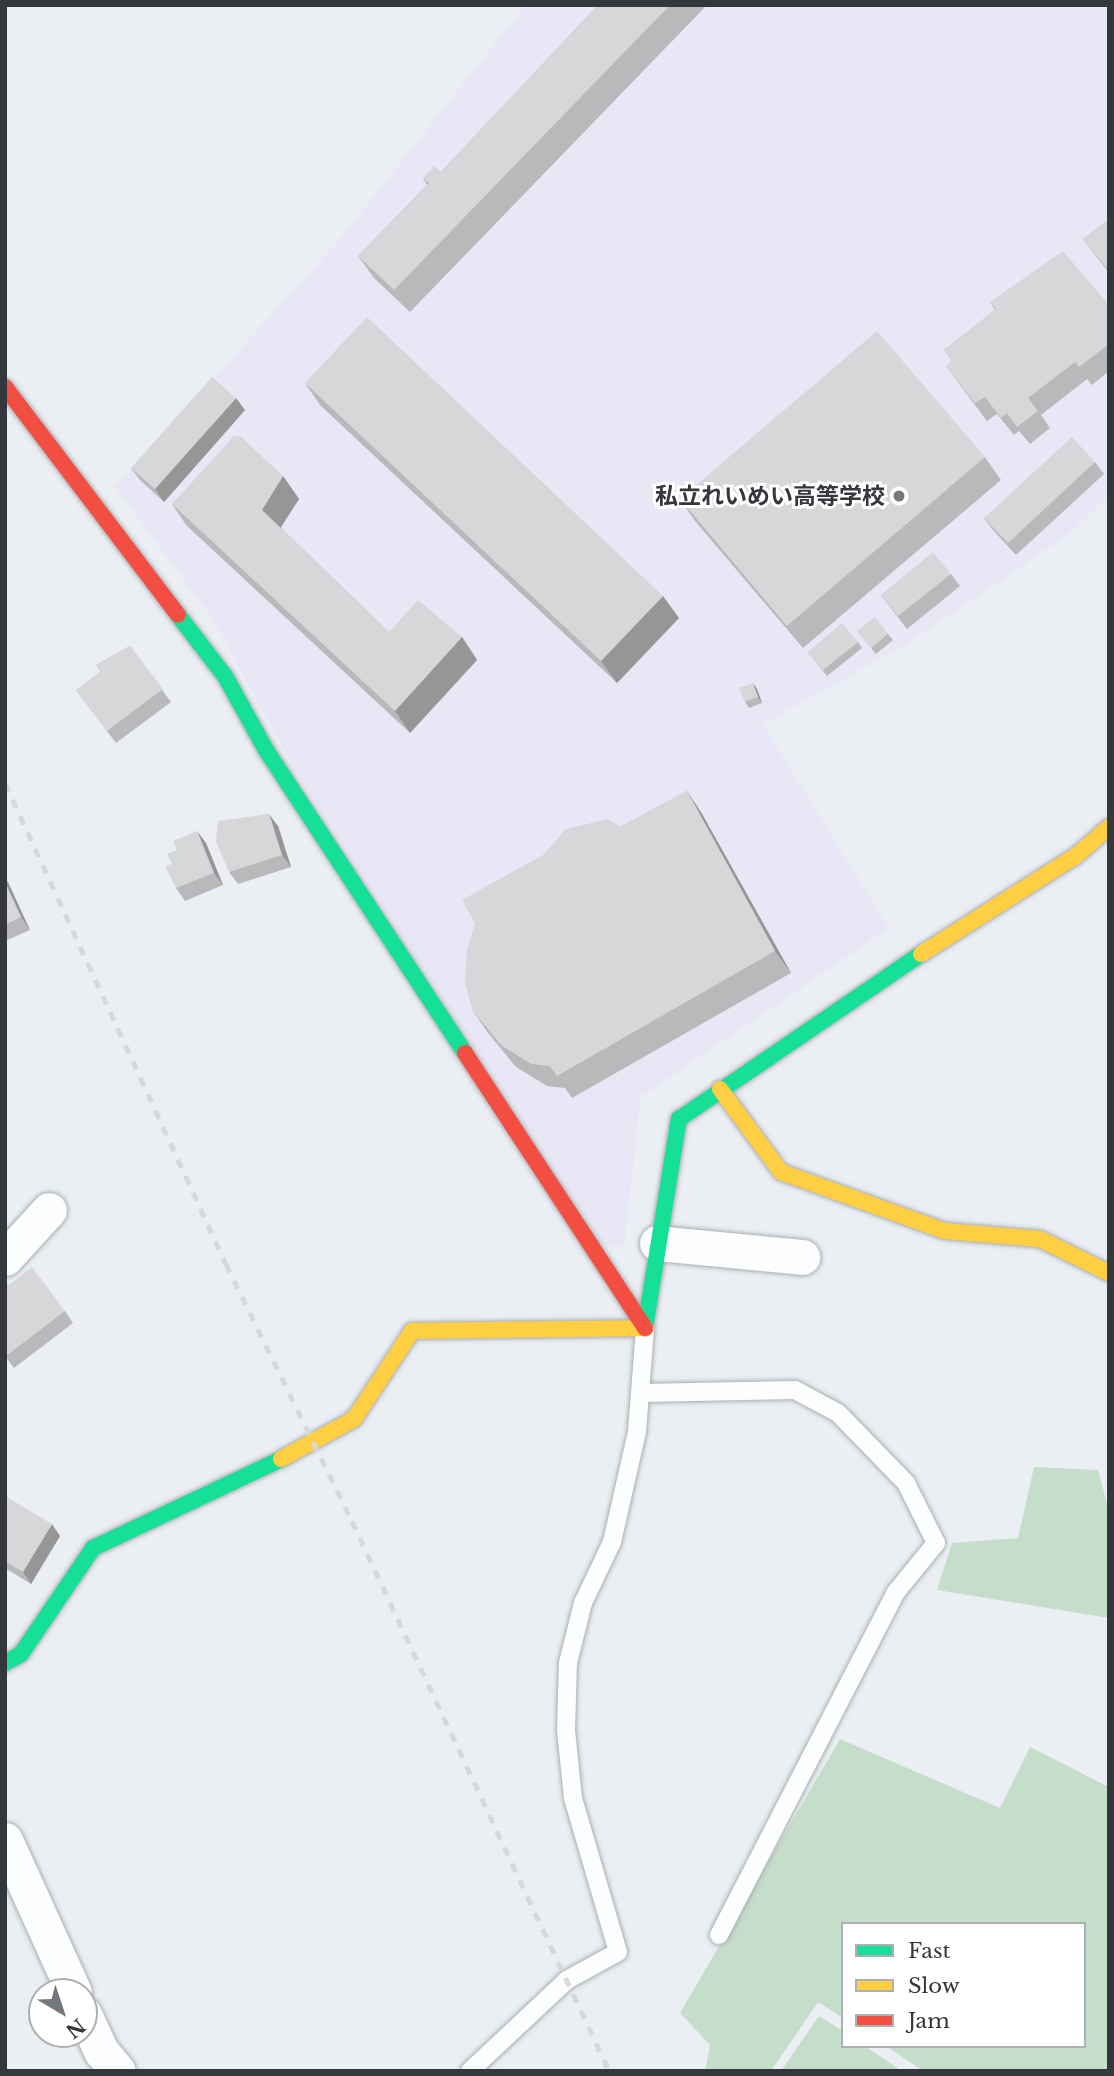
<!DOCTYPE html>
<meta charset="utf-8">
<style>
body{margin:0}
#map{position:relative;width:1114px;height:2076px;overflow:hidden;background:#ebeff4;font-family:"Libre Baskerville","Noto Sans JP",serif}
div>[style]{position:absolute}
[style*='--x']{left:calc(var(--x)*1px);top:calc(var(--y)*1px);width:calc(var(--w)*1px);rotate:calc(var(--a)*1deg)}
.education>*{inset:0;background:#e9e7f5}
.green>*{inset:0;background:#c5dec9}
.roads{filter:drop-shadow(0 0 2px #abaeb2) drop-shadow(0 0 2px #abaeb2)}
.lane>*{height:18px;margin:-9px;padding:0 9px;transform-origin:9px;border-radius:9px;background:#fcfdfd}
.street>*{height:35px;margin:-17.5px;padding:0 17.5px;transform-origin:17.5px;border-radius:17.5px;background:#fcfdfd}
.fast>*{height:16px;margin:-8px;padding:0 8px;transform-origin:8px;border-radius:8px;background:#16e098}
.slow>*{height:16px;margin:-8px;padding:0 8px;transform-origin:8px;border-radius:8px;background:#ffcf43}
.jam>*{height:16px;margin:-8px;padding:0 8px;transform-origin:8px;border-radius:8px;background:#f24e42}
.rail>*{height:5px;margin-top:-2.5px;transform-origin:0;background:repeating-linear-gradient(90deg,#d7d8da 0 9px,transparent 0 18px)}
.wall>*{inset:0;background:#b9b8ba}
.shaded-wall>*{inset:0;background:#969697}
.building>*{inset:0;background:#d7d6d8}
.dots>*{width:19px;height:19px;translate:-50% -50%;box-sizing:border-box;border:4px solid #fff;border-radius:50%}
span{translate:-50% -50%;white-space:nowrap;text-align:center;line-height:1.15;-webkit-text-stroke:6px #fff;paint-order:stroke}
.poi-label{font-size:23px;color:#34373b;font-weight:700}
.right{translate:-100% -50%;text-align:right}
.frame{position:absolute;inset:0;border:7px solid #34373b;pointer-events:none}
.legend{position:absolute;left:841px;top:1922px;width:245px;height:126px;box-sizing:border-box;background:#fff;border:2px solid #aeafb1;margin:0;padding:9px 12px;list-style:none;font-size:21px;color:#34373b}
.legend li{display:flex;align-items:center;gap:14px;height:35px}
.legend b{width:35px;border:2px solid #aeafb1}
.north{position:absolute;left:28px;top:1978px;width:70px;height:70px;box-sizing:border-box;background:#fff;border:2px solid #aeafb1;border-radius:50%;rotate:141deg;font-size:19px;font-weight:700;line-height:28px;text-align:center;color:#34373b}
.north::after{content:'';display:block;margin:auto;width:24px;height:32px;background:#74777c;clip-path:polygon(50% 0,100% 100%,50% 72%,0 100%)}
</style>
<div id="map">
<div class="education">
<div style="clip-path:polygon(526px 5px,1109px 5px,1109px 496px,1069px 534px,907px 644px,763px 724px,889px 928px,641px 1097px,624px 1247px,604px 1246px,300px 779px,212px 618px,115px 487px,339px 240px)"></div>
</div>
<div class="green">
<div style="clip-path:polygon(1034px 1467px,1098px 1470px,1109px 1511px,1109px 1618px,937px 1590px,952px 1543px,1018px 1538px)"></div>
<div style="clip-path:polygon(840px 1739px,1000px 1808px,1030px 1747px,1109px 1787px,1109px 2071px,923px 2071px,886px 2046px,1084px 2046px,1084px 1924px,843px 1924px,843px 2018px,818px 2002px,771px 2071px,705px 2071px,710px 2045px,680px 2013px)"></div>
<div style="clip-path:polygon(819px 2016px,843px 2031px,843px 2046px,865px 2046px,902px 2071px,781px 2071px)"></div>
</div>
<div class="roads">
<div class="lane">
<div style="--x:641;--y:1393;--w:154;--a:-1.1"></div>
<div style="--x:795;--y:1390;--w:49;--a:28.1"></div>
<div style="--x:838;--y:1413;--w:98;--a:45.8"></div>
<div style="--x:906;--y:1483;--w:67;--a:63.4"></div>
<div style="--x:936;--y:1543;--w:63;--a:129.2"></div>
<div style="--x:896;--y:1592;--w:386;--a:117.3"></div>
<div style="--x:470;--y:2071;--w:133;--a:-43.2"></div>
<div style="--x:567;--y:1980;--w:58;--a:-28.8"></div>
<div style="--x:618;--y:1952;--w:160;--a:-106.3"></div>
<div style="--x:573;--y:1798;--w:68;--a:-95.9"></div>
<div style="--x:566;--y:1730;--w:67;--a:-88.3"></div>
<div style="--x:568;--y:1663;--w:62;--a:-76"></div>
<div style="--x:583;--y:1603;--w:68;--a:-64.6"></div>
<div style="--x:612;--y:1542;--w:113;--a:-77.2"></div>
<div style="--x:637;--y:1432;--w:104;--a:-85.6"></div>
</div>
<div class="street">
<div style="--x:657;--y:1243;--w:146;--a:5.5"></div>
<div style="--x:5;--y:1258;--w:65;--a:-47.5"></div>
<div style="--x:5;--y:1840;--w:167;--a:65.6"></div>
<div style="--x:84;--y:2014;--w:41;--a:65.3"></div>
<div style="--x:101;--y:2051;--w:26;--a:50"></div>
</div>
<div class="fast">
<div style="--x:178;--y:615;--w:77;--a:52.4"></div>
<div style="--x:225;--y:676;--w:85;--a:61"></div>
<div style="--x:266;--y:750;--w:363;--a:56.7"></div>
<div style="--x:645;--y:1328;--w:212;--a:-80.8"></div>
<div style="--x:679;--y:1119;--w:293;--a:-34.3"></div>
<div style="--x:5;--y:1663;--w:18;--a:-29"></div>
<div style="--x:21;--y:1654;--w:128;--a:-55.8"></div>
<div style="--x:93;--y:1548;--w:208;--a:-25.3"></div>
</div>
<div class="slow">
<div style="--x:921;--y:954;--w:185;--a:-32.4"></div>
<div style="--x:1077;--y:855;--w:43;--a:-41.2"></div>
<div style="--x:720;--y:1089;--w:103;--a:53.7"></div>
<div style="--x:781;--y:1172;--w:174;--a:19.8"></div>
<div style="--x:945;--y:1231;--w:95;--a:4.8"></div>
<div style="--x:1040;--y:1239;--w:77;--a:26.2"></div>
<div style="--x:281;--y:1459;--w:83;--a:-28.7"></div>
<div style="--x:354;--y:1419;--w:105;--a:-56.6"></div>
<div style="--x:412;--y:1331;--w:233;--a:-0.7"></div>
</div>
<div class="jam">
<div style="--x:5;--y:387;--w:286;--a:52.8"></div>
<div style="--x:465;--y:1053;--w:329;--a:56.8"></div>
</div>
</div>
<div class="rail">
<div style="--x:5;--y:783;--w:529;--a:65.32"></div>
<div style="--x:226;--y:1264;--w:286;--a:63.9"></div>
<div style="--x:352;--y:1521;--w:607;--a:64.95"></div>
</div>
<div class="wall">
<div style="clip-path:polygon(598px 5px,707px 5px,410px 312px,374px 278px,358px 256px,427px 185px,423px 178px,441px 172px)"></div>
<div style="clip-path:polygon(1109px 219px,1109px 273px,1083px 239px)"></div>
<div style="clip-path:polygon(990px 302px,1109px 305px,1109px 371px,1092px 385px,1087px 379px,1041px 415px,1050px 428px,1030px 444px,1019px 431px,1014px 435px,997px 414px,987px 421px,946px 366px,952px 361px,944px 350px,995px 310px)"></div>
<div style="clip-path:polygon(305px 383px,679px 618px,617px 683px,320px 405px)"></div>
<div style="clip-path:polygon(245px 410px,164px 502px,140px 480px,131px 468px)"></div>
<div style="clip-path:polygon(985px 457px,1001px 480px,803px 648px,695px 521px,680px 499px)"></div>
<div style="clip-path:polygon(1095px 462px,1104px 474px,1016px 555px,993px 530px,984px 518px)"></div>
<div style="clip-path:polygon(283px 476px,299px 499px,280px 527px,389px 632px,462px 637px,477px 660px,410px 733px,187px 526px,172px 504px)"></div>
<div style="clip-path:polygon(951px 574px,960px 586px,907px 629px,881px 595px)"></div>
<div style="clip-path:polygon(857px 631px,888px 634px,893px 640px,876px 654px)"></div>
<div style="clip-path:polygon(858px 642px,862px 648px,827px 676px,808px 652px)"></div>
<div style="clip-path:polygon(130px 646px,171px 702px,116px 743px,76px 690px,101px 672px,96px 665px)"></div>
<div style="clip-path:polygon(753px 683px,757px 689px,762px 703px,749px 708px,745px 702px)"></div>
<div style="clip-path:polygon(687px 791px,702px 814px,791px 973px,572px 1098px,565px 1088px,547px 1086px,516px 1067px,488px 1033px,473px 1011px,620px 827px)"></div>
<div style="clip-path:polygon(278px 826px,291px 867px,238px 884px,229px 872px)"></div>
<div style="clip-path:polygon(206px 843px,223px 885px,185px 901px,176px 888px,172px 864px)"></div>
<div style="clip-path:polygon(5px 878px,30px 930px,5px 941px)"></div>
<div style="clip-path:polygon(9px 1285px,65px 1311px,73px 1323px,14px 1368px,5px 1356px)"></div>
<div style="clip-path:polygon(5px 1496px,60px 1536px,31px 1584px,5px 1568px)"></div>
</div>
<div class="shaded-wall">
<div style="clip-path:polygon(236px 398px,245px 410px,164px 502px,155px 489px)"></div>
<div style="clip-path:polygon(283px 476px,299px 499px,278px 532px,262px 510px)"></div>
<div style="clip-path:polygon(663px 596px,679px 618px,617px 683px,601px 661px)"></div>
<div style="clip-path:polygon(462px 637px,477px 660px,410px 733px,395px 711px)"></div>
<div style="clip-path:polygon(753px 683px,757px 689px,762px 703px,758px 697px)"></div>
<div style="clip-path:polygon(687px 791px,702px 814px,791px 973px,775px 951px)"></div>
<div style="clip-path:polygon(269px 814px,278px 826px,291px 867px,282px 855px)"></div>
<div style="clip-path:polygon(197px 831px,206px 843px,223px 885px,214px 873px)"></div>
<div style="clip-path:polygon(5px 878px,8px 882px,30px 930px,21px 917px,5px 882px)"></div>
<div style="clip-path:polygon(52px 1524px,60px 1536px,31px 1584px,23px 1572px)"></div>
</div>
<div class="building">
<div style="clip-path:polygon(598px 5px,670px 5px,394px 290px,358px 256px,429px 183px,423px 178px,434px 166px,441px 172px)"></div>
<div style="clip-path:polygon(1109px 219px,1109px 271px,1083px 239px)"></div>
<div style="clip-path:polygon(1063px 251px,1109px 305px,1109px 344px,1079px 367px,1075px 362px,1028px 398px,1038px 411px,1017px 427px,1007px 413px,1001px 418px,985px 397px,975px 403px,946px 366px,952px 361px,944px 350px,996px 309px,990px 302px)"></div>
<div style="clip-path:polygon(367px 317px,663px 596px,601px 661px,305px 383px)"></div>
<div style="clip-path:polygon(877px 331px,985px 457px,787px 626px,680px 499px)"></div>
<div style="clip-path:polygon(212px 377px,236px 398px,155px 489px,131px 468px)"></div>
<div style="clip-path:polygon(234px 436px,240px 436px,283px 476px,262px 510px,389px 632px,418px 600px,462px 637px,395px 711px,172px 504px)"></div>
<div style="clip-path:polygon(1072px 437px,1095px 462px,1008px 543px,984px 518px)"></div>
<div style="clip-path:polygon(933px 552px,951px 574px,898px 616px,881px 595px)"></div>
<div style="clip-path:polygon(875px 617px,888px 634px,871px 648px,857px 631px)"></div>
<div style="clip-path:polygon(842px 623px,858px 642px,823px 670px,808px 652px)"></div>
<div style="clip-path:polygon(130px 646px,163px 689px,107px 731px,76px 690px,101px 671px,96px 665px)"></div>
<div style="clip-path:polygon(753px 683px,758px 697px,745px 702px,739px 688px)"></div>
<div style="clip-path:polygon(687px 791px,775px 951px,557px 1076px,550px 1066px,531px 1064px,501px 1045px,473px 1011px,465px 983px,467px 949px,475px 924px,462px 900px,543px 855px,566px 829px,608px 819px,620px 827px)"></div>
<div style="clip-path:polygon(269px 814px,282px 855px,229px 872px,216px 842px,218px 821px)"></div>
<div style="clip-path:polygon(197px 831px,214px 873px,176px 888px,165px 866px,172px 864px,167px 854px,177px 850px,173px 841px)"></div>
<div style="clip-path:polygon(5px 882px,21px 917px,5px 925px)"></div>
<div style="clip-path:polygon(32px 1267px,65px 1311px,6px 1356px,5px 1279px,9px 1285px)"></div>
<div style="clip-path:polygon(5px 1496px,52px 1524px,23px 1572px,5px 1561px)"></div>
</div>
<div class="dots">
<div style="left:899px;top:496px;background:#74777c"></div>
</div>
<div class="poi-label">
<span class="right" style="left:885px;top:496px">私立れいめい高等学校</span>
</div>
<div class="frame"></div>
<ul class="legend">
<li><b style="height:9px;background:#16e098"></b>Fast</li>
<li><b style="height:9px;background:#ffcf43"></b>Slow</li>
<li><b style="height:9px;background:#f24e42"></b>Jam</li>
</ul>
<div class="north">N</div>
</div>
